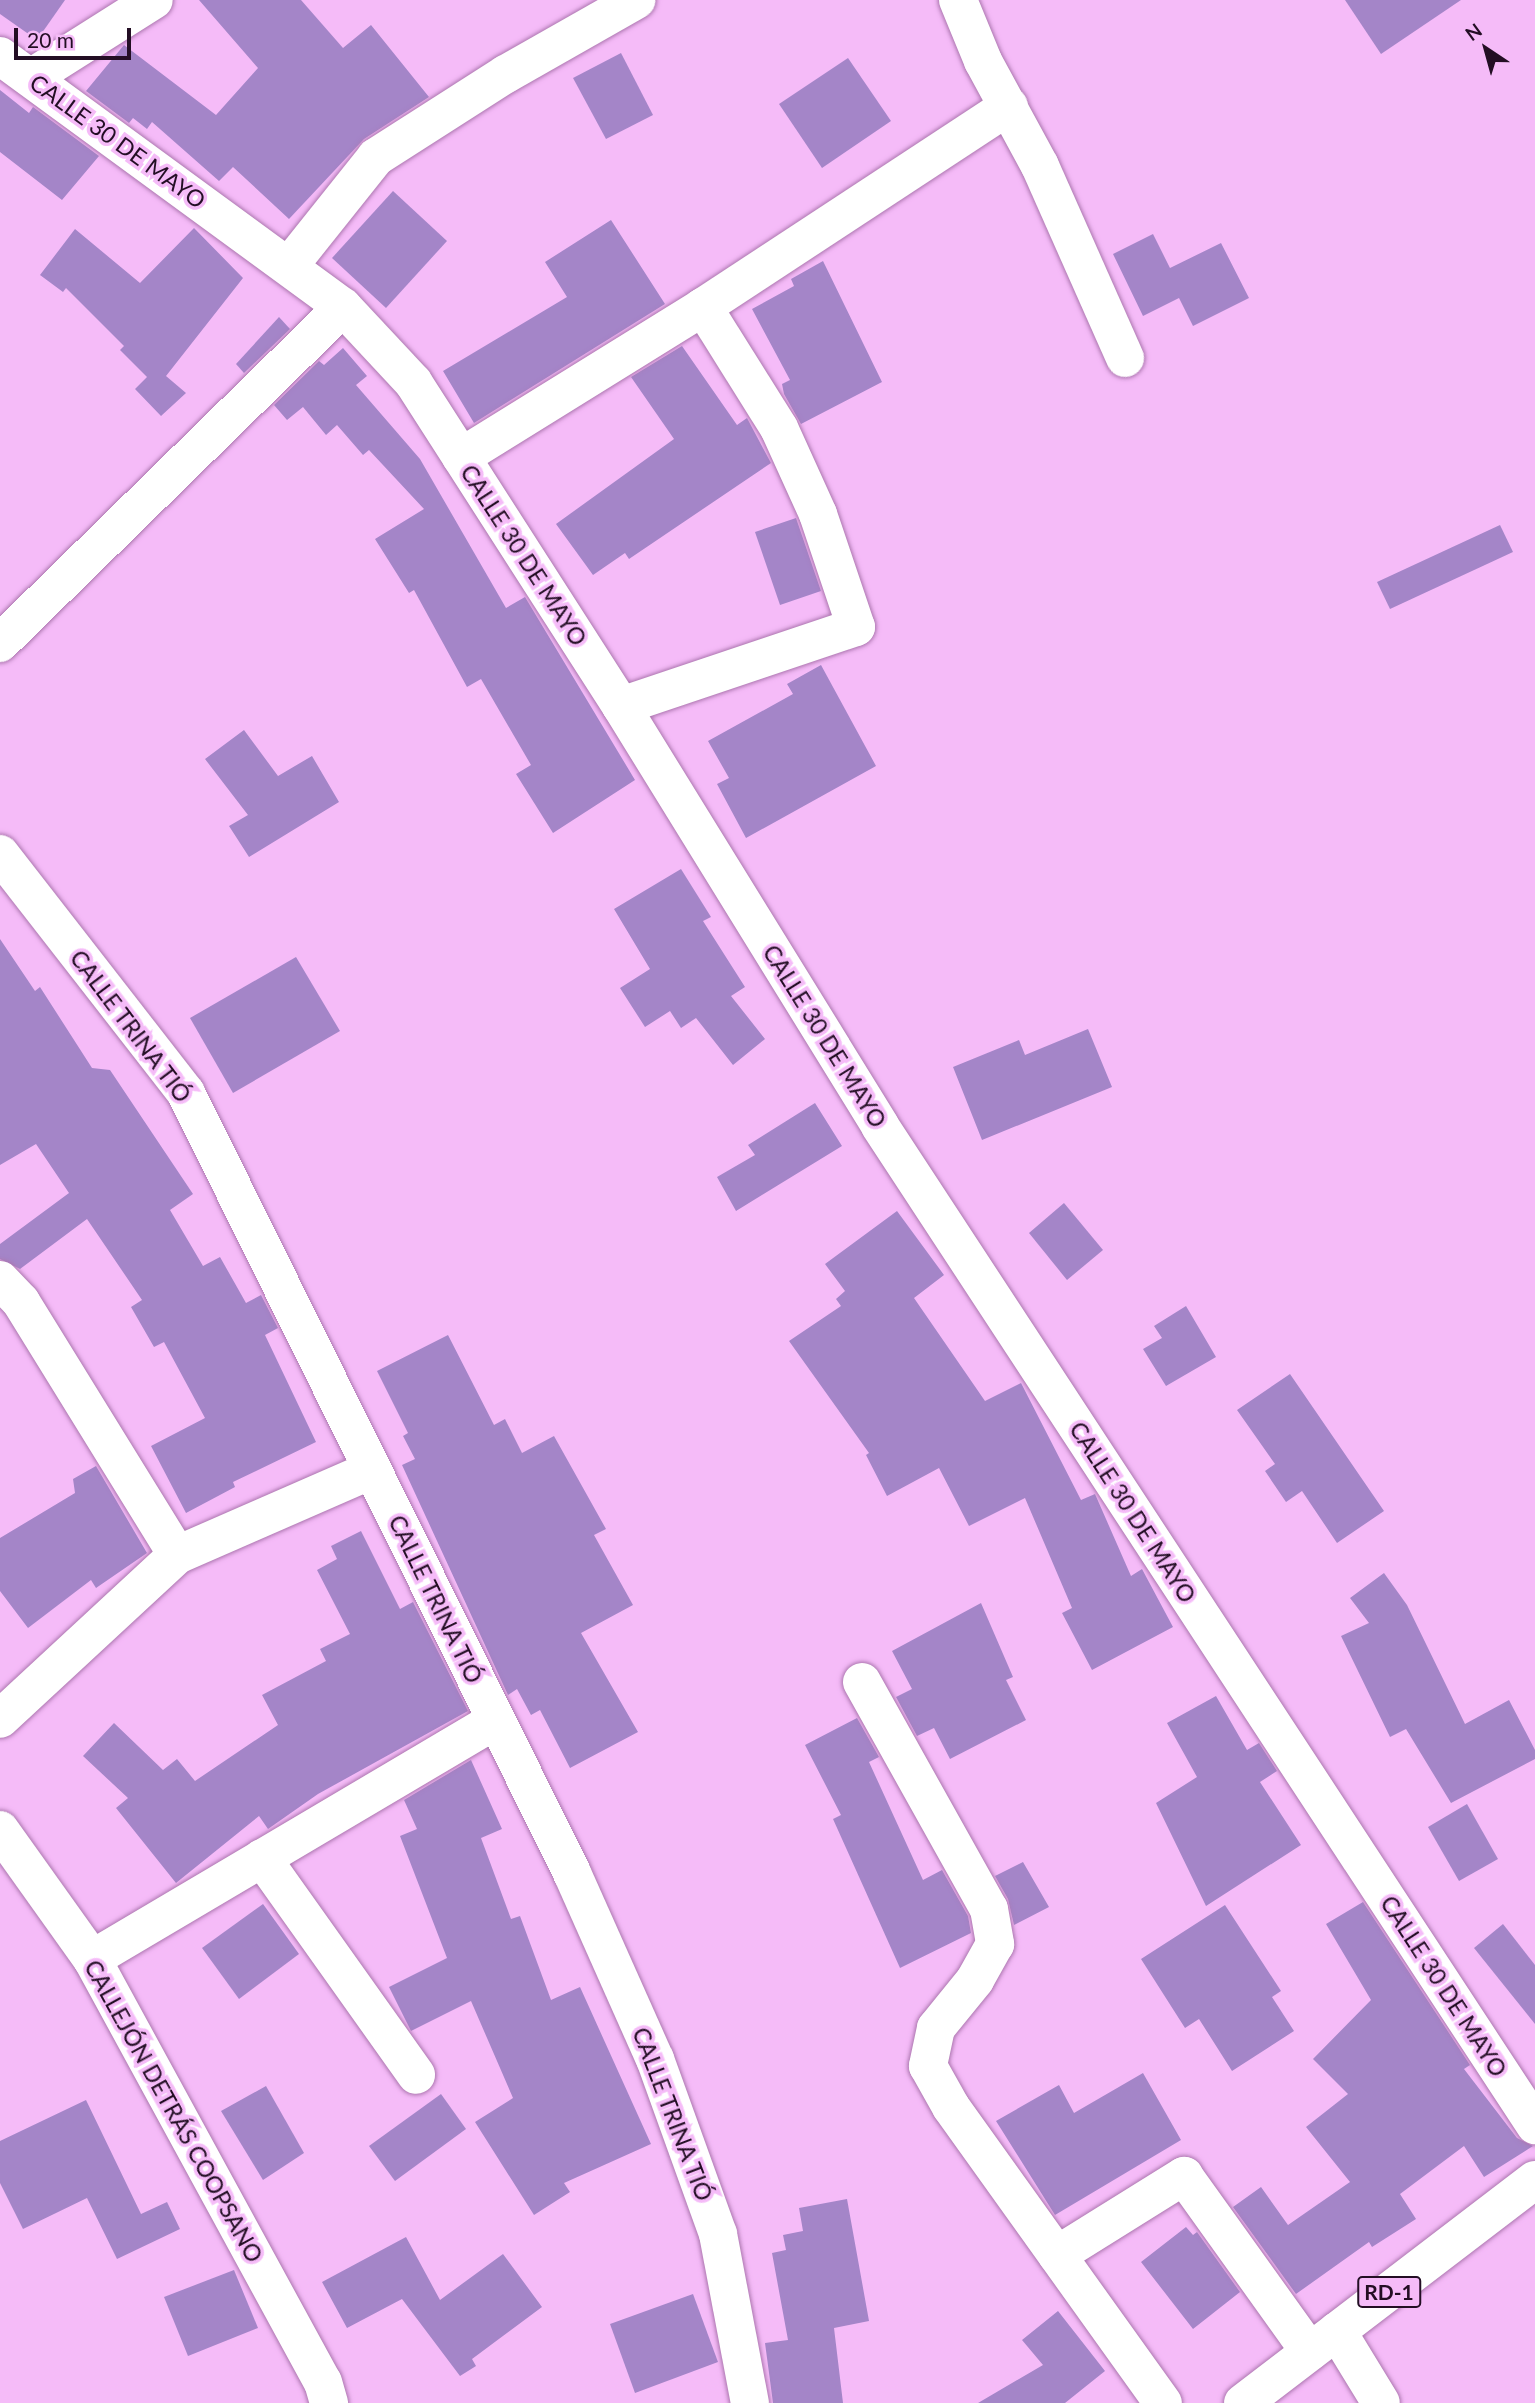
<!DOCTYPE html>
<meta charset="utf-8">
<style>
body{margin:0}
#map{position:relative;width:1535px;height:2403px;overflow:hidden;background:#f5bbf8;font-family:Lato,sans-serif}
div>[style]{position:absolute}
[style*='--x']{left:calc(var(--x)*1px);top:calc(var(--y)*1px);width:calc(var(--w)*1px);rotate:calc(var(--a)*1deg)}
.building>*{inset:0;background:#a485c8}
.roads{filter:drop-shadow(0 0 2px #ac76af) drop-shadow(0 0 2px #ac76af)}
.minor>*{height:38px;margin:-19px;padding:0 19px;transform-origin:19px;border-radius:19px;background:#fff}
.primary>*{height:38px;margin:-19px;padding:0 19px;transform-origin:19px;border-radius:19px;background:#fff}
span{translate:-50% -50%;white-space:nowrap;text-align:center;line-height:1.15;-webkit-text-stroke:7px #f5bbf8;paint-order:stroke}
.shield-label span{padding:2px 5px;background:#f5bbf8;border:2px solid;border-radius:5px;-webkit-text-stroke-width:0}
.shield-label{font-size:21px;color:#230e24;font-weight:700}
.street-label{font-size:23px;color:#230e24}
.north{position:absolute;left:1451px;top:14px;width:70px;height:70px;-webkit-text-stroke:5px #f5bbf8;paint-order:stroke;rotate:324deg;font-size:19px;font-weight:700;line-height:28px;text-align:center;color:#230e24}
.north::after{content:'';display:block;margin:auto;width:24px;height:32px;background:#230e24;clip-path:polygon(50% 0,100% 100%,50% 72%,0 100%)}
.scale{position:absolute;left:14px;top:28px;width:117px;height:32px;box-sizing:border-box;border:4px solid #230e24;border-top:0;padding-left:9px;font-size:21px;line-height:24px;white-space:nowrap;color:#230e24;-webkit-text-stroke:5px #f5bbf8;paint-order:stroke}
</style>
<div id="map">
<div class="building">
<div style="clip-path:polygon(0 0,65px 0,37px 40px,0 14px)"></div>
<div style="clip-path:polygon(199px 0,301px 0,343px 48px,371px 25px,429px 97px,364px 139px,289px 219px,233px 167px,219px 181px,152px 122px,147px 129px,133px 118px,129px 123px,86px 91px,124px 45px,216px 115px,258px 68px)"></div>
<div style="clip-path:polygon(1345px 0,1461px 0,1381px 54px)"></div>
<div style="clip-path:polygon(621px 53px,653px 115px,606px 139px,573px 78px)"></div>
<div style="clip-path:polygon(848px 58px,891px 121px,822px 168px,779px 104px)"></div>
<div style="clip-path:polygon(0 90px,29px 113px,33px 107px,99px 156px,62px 200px,0 152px)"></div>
<div style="clip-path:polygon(393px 191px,447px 241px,386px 308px,332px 258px)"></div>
<div style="clip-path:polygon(611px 220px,665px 304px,474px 423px,443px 371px,567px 297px,545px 262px)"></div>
<div style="clip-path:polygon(194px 228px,243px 278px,166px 376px,186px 393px,161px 416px,135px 389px,147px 377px,120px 350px,124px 346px,66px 288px,63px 292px,40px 275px,75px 229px,140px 283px)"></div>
<div style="clip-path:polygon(1153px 234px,1170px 268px,1221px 243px,1249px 298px,1193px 326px,1179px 298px,1143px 316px,1113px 254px)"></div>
<div style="clip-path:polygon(823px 261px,882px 382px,801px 424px,784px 394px,782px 384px,790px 380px,752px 309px,794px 286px,791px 279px)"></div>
<div style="clip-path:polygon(279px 317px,290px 329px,244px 373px,236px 364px)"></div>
<div style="clip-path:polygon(682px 346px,737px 425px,747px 418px,771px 463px,629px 559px,625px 553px,593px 575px,556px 524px,674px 439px,631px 377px)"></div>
<div style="clip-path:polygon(343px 348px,367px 376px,356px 385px,420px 459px,506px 608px,525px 597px,635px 780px,553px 833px,516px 774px,531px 765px,481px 679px,467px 687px,414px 590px,409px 593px,375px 539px,424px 509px,369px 450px,363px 455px,337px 425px,326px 435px,303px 407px,287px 420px,274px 405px,319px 361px,324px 365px)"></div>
<div style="clip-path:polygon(796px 518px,821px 591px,780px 605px,755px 532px)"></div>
<div style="clip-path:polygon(1500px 525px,1513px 552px,1390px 609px,1377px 582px)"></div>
<div style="clip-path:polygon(821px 665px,876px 766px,746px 838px,717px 784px,729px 778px,708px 741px,793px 694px,787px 684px)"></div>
<div style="clip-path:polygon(244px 730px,278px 776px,312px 756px,339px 802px,249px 857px,229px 826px,248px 815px,205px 759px)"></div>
<div style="clip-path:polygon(681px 869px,711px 917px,703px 921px,745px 987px,731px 996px,765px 1039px,733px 1065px,696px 1018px,681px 1028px,670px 1011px,645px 1027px,620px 988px,650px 969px,614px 909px)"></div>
<div style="clip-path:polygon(0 939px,35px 991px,40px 987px,92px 1068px,110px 1070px,193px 1194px,170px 1210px,203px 1266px,220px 1257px,246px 1303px,261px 1295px,278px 1328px,265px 1335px,316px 1442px,233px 1482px,235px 1487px,186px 1513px,151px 1446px,205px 1418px,164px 1342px,154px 1347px,131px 1307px,142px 1300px,87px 1219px,20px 1269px,0 1259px,0 1244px,69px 1193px,36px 1144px,0 1165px)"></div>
<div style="clip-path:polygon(296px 957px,340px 1031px,233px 1093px,190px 1018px)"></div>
<div style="clip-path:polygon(1088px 1029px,1112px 1087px,982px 1140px,953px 1067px,1019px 1040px,1025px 1055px)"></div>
<div style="clip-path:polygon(815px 1103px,842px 1146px,736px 1211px,717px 1177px,755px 1155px,748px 1145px)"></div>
<div style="clip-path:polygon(1064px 1203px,1103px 1250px,1067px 1280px,1029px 1233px)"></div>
<div style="clip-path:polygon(897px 1211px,944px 1275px,914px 1298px,985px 1401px,1021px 1383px,1081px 1500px,1095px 1494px,1131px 1576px,1142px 1569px,1173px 1627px,1092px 1670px,1062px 1613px,1072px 1608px,1025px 1498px,969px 1526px,939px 1468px,887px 1496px,866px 1455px,869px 1453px,789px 1341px,841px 1306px,836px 1299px,845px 1291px,825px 1264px)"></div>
<div style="clip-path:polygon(1186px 1306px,1216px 1357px,1166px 1386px,1143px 1349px,1162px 1338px,1154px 1326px)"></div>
<div style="clip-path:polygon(448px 1335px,494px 1425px,505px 1419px,522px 1453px,554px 1436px,606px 1529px,594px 1535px,633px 1605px,581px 1633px,638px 1732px,570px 1768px,540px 1710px,531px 1715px,517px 1689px,508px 1695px,402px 1465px,415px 1459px,403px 1436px,408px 1433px,377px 1371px)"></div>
<div style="clip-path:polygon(1290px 1374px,1384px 1511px,1337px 1543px,1302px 1491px,1286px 1502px,1265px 1471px,1275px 1464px,1237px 1410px)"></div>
<div style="clip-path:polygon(96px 1466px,147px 1553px,96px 1588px,91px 1580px,28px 1628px,0 1591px,0 1538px,75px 1493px,73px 1479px)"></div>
<div style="clip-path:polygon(361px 1531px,400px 1609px,413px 1602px,468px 1711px,318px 1794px,268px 1829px,259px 1816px,176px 1883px,116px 1808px,128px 1798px,83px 1756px,114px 1723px,163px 1770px,177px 1759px,195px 1781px,278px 1725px,262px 1695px,326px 1661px,320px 1649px,350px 1634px,317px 1570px,337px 1559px,331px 1546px)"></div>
<div style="clip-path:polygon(1384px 1573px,1407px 1605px,1465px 1724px,1509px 1700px,1535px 1750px,1535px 1759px,1451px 1803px,1406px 1729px,1390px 1737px,1341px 1636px,1369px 1623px,1350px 1598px)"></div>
<div style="clip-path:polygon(981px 1603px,1013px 1677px,1006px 1680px,1026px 1720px,950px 1759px,934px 1728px,917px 1736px,896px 1697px,912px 1689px,892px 1651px)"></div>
<div style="clip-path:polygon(1216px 1696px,1247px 1750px,1259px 1743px,1277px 1771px,1260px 1782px,1301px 1845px,1206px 1906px,1156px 1803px,1197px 1777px,1167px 1723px)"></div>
<div style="clip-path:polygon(857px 1718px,879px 1757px,869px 1762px,923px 1880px,942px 1870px,968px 1916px,971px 1933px,900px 1968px,833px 1819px,841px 1815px,805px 1745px)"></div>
<div style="clip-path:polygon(471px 1760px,502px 1829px,481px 1838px,511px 1919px,520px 1916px,551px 2000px,580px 1987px,651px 2144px,564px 2183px,570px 2192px,534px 2215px,475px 2122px,513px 2098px,471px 2001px,411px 2031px,389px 1987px,447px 1958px,400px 1836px,417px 1829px,404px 1800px)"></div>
<div style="clip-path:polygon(1467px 1804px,1498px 1859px,1459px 1881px,1428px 1827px)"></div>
<div style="clip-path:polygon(1023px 1862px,1049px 1907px,1014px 1925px,1008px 1899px,995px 1876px)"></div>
<div style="clip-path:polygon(1363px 1902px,1470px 2065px,1464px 2069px,1517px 2138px,1533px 2146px,1484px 2177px,1464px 2146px,1400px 2194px,1416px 2219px,1372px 2247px,1369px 2242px,1296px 2294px,1233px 2207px,1261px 2187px,1288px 2225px,1350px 2182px,1306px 2127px,1348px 2094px,1313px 2059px,1371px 2000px,1326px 1924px)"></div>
<div style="clip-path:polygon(263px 1904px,299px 1954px,239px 1999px,202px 1948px)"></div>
<div style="clip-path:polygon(1225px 1905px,1281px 1991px,1272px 1997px,1294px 2031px,1232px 2071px,1199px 2019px,1185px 2028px,1141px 1959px)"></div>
<div style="clip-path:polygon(1503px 1924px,1535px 1965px,1535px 2024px,1474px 1948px)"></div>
<div style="clip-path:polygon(1143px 2073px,1181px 2140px,1055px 2215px,996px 2121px,1059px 2085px,1074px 2113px)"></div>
<div style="clip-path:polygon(266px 2086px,304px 2153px,263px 2180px,221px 2111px)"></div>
<div style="clip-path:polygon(441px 2094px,466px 2129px,395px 2181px,369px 2146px)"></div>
<div style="clip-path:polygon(86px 2100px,141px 2214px,167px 2202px,180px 2229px,117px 2259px,87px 2198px,23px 2229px,0 2183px,0 2141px)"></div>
<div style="clip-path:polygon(847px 2199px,869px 2321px,834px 2328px,843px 2403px,773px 2403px,765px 2343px,788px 2340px,772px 2253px,786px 2250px,783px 2235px,803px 2231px,799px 2208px)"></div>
<div style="clip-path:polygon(1186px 2227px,1193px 2235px,1197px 2232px,1240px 2292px,1193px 2329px,1141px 2262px)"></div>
<div style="clip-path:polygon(406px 2237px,440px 2300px,503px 2254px,542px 2307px,472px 2359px,476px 2366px,460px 2376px,402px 2299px,347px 2328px,322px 2282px)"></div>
<div style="clip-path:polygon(234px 2270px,258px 2328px,188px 2356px,164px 2297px)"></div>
<div style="clip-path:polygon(693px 2294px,718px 2362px,635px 2393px,610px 2324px)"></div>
<div style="clip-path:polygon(1058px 2311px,1105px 2371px,1065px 2403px,978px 2403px,1043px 2365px,1022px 2340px)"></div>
</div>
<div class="roads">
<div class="minor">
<div style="--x:958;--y:0;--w:66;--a:67.7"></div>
<div style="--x:983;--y:61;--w:119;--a:61.5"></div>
<div style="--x:1040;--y:166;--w:210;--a:66.1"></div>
<div style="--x:0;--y:56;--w:425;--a:36.2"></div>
<div style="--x:343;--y:307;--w:103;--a:47"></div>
<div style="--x:413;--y:382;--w:385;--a:57.3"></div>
<div style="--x:621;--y:706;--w:493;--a:58.3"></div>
<div style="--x:880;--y:1126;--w:1195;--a:56.75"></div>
<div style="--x:32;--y:77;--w:144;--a:-32.3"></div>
<div style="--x:289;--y:266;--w:139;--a:-51.4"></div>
<div style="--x:376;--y:157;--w:154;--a:-32.6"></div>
<div style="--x:506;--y:74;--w:150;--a:-29.6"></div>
<div style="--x:461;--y:457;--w:285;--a:-31.8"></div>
<div style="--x:703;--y:307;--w:366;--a:-33.3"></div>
<div style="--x:0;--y:643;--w:480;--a:-44.4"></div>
<div style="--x:621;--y:706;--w:248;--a:-18.6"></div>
<div style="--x:856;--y:627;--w:119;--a:-108.6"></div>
<div style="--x:818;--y:514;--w:94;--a:-114.4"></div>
<div style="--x:779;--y:428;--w:143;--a:-122.1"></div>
<div style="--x:0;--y:854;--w:303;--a:52.1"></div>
<div style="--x:186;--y:1093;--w:870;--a:63.67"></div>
<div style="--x:572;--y:1873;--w:204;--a:66"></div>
<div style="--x:655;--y:2059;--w:186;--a:70.2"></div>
<div style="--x:718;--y:2234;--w:172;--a:79.3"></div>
<div style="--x:0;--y:1280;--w:30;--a:46"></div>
<div style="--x:21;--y:1302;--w:297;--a:58.3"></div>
<div style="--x:177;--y:1555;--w:241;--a:137.2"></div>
<div style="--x:177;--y:1555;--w:213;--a:-23.6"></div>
<div style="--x:862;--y:1682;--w:260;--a:60.8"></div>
<div style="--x:989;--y:1909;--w:36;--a:80"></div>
<div style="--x:995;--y:1944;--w:41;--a:119.1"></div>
<div style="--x:975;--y:1980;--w:62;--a:129.1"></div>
<div style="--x:936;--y:2028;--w:39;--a:102"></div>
<div style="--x:928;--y:2066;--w:47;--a:60.7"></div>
<div style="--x:951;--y:2107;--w:364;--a:54.4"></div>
<div style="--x:0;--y:1830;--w:158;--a:54.5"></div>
<div style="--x:92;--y:1959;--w:482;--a:61.4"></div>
<div style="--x:323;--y:2382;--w:22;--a:74"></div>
<div style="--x:262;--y:1858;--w:266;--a:54.6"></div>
<div style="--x:92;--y:1959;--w:469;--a:-30.6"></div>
<div style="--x:1057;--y:2255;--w:150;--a:-31.9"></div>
<div style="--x:1184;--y:2176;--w:216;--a:54.4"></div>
<div style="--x:1337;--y:2331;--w:84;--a:58.6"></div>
</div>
<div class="primary">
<div style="--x:1243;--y:2403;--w:367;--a:-37.4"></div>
</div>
</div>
<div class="shield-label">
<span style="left:1389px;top:2292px">RD-1</span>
</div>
<div class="street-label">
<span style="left:118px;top:141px;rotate:36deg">CALLE 30 DE MAYO</span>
<span style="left:524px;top:555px;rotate:57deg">CALLE 30 DE MAYO</span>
<span style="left:131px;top:1026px;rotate:53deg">CALLE TRINA TIÓ</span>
<span style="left:825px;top:1036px;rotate:58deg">CALLE 30 DE MAYO</span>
<span style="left:1133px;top:1512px;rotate:57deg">CALLE 30 DE MAYO</span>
<span style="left:436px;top:1599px;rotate:64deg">CALLE TRINA TIÓ</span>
<span style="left:1444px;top:1986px;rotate:57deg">CALLE 30 DE MAYO</span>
<span style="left:174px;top:2111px;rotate:61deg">CALLEJÓN DETRÁS COOPSANO</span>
<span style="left:673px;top:2114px;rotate:69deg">CALLE TRINA TIÓ</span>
</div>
<div class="north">N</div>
<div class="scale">20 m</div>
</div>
